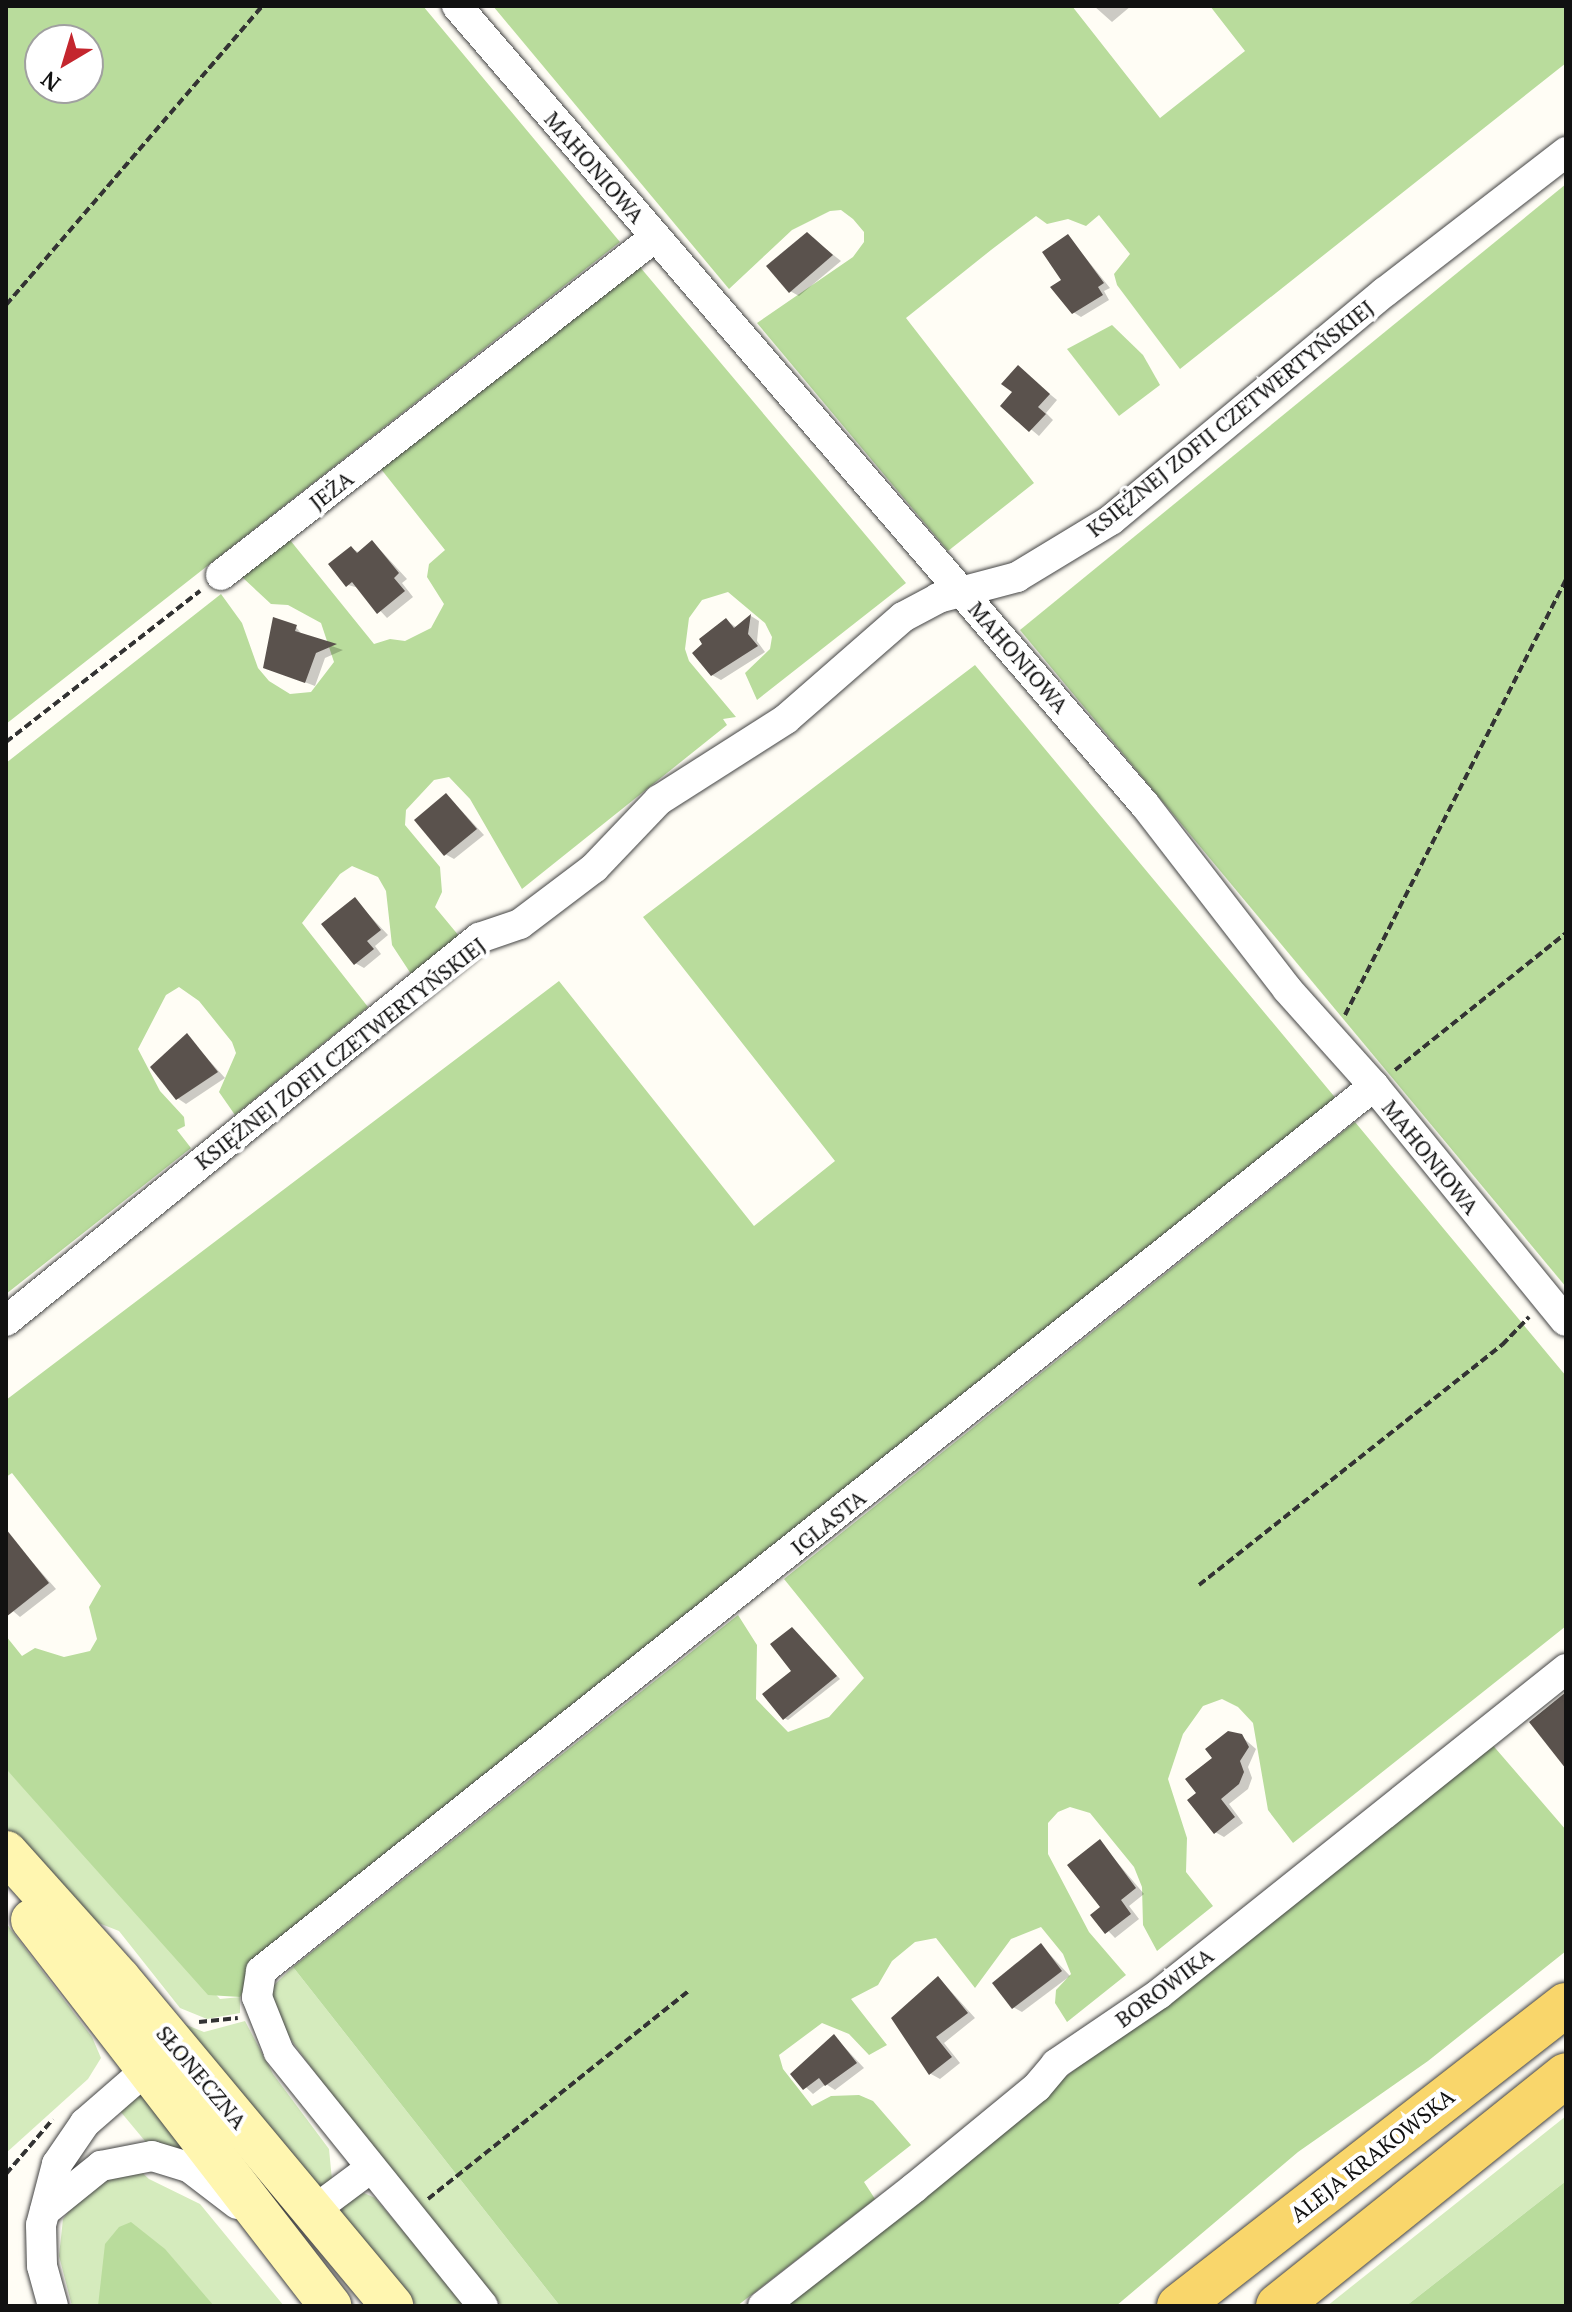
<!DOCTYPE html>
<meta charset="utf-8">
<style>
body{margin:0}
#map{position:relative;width:1572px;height:2312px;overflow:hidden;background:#fffdf5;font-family:"PT Serif",serif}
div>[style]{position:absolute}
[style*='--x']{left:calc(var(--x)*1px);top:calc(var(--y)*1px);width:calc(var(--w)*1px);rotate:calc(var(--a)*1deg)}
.green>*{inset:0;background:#d5ebbd}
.forest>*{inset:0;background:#b9dc9c}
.shadow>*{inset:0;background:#0003}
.building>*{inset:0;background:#5a524d}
.path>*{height:4px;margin-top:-2px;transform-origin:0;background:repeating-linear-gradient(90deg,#333 0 8px,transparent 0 12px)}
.roads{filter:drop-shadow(0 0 2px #444) drop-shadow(0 0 2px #444)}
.street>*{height:30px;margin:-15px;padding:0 15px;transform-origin:15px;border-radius:15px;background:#fff}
.secondary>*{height:42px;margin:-21px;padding:0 21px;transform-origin:21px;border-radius:21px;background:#fff6b0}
.primary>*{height:44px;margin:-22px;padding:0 22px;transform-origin:22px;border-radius:22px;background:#f9d66b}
span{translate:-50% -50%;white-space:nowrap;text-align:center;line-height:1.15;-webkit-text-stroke:8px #fff;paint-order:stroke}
.street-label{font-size:22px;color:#111}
.frame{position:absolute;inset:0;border:8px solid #111;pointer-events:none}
.north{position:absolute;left:24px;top:24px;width:80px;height:80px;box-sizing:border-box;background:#fff;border:2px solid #a0a0a0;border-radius:50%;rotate:218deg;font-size:22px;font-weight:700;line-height:32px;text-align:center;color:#111}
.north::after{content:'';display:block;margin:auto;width:28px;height:36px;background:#c4262e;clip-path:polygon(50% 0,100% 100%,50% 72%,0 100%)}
</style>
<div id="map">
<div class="green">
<div style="clip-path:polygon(6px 1769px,220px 1999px,240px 1997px,240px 2013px,207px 2019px,180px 2008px,119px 1931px,91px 1920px,6px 1828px)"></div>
<div style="clip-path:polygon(6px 1923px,92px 2037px,101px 2058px,88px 2079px,6px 2153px)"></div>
<div style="clip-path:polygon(293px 1967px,560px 2306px,502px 2306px,384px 2168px,271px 2012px,270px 1989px)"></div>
<div style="clip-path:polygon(174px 2020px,204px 2032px,245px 2021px,273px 2074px,329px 2149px,332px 2180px,319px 2189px)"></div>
<div style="clip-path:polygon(145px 2091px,198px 2154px,150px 2147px,120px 2111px)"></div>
<div style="clip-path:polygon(1566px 2116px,1566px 2181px,1406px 2306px,1327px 2306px)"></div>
<div style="clip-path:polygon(135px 2166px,149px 2179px,200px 2204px,284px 2306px,72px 2306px,59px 2256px,63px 2219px,88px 2186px)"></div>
<div style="clip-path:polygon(364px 2193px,375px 2198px,467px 2306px,417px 2306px,341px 2213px,345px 2201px)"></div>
</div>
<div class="forest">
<div style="clip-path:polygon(evenodd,6px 6px,423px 6px,620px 242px,6px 724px,6px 6px,40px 40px,88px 40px,88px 88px,40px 88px,40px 40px)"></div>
<div style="clip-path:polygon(493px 6px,1072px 6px,1160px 118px,1245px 51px,1210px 6px,1566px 6px,1566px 63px,1180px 369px,1117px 285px,1114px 274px,1130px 254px,1099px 215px,1086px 226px,1068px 219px,1047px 224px,1036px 216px,991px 250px,906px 318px,1034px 483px,948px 551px,757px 323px,853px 257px,864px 242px,864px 232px,853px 219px,841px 210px,830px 211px,792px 230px,729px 289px)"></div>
<div style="clip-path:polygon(1566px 184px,1566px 1287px,1020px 630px)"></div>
<div style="clip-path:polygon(640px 267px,906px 583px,757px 700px,745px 673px,770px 649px,772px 637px,765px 623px,728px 592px,702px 600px,689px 618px,685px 649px,689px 661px,736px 717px,723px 719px,727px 725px,522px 889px,470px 799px,449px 777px,434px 780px,406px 810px,405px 825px,440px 867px,442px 892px,435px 907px,459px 936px,411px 974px,392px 945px,386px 891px,378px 877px,352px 866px,340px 874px,302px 923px,368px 1007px,235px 1115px,219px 1092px,236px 1053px,232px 1042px,199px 1001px,179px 987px,166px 995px,138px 1049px,160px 1091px,184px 1117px,185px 1126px,177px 1130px,191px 1148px,6px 1294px,6px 763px,221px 594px,242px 623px,258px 668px,269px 681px,290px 694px,311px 692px,334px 662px,321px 623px,288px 605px,271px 604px,242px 577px,290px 540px,374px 644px,390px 639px,405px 641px,431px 628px,444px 604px,427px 577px,429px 564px,445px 550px,381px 469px)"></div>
<div style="clip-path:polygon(1112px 325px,1143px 355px,1160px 385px,1119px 416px,1067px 349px)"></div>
<div style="clip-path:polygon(975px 665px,1338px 1101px,275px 1944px,240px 1997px,208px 1995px,6px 1769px,6px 1636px,22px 1656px,35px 1648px,64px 1657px,90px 1651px,97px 1639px,89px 1607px,101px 1586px,12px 1473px,6px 1477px,6px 1400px,559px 981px,754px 1226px,835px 1161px,643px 917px)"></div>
<div style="clip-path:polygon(1355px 1122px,1566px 1376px,1566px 1626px,1293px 1843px,1268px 1810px,1253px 1723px,1238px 1707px,1222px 1699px,1203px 1706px,1183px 1734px,1168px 1779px,1187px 1838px,1186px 1872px,1213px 1906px,1157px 1951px,1143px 1925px,1142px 1887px,1134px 1867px,1090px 1813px,1070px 1807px,1058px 1812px,1048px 1823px,1048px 1854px,1089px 1932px,1126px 1975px,1067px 2022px,1055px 2003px,1056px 1990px,1071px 1974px,1063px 1954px,1041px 1927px,1011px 1939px,975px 1988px,936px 1938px,915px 1942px,892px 1961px,878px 1985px,851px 1999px,887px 2045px,869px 2055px,849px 2034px,822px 2023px,779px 2055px,783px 2069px,812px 2106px,831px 2096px,859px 2095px,873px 2101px,911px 2145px,864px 2182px,875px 2199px,737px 2306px,560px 2306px,293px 1967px,738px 1615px,757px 1645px,756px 1699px,788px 1732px,829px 1717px,864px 1678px,784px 1579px)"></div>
<div style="clip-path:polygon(1490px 1742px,1566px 1830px,1566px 1951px,1428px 2061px,1298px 2152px,1116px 2306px,775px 2306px)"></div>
<div style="clip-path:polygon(1566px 2181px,1566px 2306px,1406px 2306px)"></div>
<div style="clip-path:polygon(131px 2222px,165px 2249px,214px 2306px,98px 2306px,105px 2244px,119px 2227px)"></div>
</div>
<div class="shadow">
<div style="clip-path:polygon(1094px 6px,1131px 6px,1112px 22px)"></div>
<div style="clip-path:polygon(807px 234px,841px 261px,799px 296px,790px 291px)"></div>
<div style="clip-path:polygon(1068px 236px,1110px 288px,1104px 291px,1109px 300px,1081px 317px,1073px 312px)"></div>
<div style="clip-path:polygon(1018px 368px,1057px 400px,1046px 413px,1053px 420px,1039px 436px,1003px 406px,1014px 392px)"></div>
<div style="clip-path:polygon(373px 542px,407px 579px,402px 583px,413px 597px,387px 618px,359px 588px,348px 585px,351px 548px,360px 553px)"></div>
<div style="clip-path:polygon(751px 616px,759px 621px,757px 641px,765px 652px,721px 680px,712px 675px,726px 620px,737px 628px)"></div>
<div style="clip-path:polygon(296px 627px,303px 636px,343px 650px,325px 658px,315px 686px,265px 667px)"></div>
<div style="clip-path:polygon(447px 795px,484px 835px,454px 859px,445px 854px)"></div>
<div style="clip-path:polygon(355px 900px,388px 935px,375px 946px,381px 954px,364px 968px,355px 963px)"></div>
<div style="clip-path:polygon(187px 1036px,225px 1078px,186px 1104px,177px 1098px)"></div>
<div style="clip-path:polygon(11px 1538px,56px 1589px,20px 1617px,6px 1605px,6px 1541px)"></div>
<div style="clip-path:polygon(819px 1656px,840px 1679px,788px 1720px,784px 1718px)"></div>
<div style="clip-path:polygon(1241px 1736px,1256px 1749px,1248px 1767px,1252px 1778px,1248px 1789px,1229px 1804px,1243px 1823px,1224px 1837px,1215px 1832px,1199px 1793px)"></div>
<div style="clip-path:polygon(1100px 1842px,1144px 1894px,1129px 1906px,1139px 1919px,1115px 1938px,1093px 1915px,1103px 1907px)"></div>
<div style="clip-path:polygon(1041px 1945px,1070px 1976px,1022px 2012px,1013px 2007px)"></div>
<div style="clip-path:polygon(939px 1978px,975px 2018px,944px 2043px,960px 2063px,940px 2079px,931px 2074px)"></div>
<div style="clip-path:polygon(835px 2037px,864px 2068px,835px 2090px,826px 2084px,813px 2094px,792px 2074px)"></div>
</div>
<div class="building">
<div style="clip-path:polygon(807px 232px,833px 255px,789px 293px,766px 266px)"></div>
<div style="clip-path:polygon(1068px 234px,1104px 283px,1098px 287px,1103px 295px,1072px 314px,1050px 287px,1061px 280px,1042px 252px)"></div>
<div style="clip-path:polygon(1018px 365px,1050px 394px,1038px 407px,1046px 414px,1029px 432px,1000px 406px,1012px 392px,1001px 384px)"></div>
<div style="clip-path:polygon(372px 540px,399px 573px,394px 578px,405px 591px,377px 614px,352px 582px,346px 587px,328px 564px,351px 546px,357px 553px)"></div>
<div style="clip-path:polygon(751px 614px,748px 634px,758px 646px,711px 676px,692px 653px,702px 644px,699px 639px,726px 618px,734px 628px)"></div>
<div style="clip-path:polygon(273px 617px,297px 625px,295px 631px,337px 644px,316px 653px,305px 683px,263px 668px)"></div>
<div style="clip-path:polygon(446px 793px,477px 829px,444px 856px,414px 820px)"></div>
<div style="clip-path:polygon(355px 897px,381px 930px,367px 941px,374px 949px,354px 965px,321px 924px)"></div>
<div style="clip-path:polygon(187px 1033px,218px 1072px,176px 1100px,150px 1067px)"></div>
<div style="clip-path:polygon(6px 1529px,49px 1583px,6px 1617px)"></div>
<div style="clip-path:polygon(792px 1627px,837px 1676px,783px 1720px,762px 1694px,791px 1671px,770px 1644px)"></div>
<div style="clip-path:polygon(1566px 1692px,1566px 1769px,1529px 1722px)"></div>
<div style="clip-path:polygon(1228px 1731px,1242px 1734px,1249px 1747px,1240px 1761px,1244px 1772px,1239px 1784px,1221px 1799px,1235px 1817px,1214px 1834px,1187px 1800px,1196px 1793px,1185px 1779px,1212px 1758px,1205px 1749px)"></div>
<div style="clip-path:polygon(1100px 1839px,1136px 1888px,1121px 1900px,1131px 1914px,1105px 1934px,1090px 1915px,1100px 1907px,1067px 1865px)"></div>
<div style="clip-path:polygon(1041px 1943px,1062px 1971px,1012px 2009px,992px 1983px)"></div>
<div style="clip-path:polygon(938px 1976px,968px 2013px,936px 2037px,952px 2057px,929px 2075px,891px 2018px)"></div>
<div style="clip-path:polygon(834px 2034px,857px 2063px,825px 2086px,819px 2078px,803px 2090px,790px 2074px)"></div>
</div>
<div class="path">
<div style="--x:6;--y:305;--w:394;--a:-49.4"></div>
<div style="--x:6;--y:742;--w:246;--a:-37.9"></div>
<div style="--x:1345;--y:1015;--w:489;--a:-63.1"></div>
<div style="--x:1395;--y:1070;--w:219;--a:-38.7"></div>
<div style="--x:1199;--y:1585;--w:387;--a:-38.4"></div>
<div style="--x:1502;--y:1345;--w:39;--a:-46"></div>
<div style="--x:199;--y:2022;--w:39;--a:-6"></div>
<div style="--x:6;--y:2174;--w:72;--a:-49.5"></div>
<div style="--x:428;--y:2199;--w:334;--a:-38.6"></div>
</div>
<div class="roads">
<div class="street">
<div style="--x:457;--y:6;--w:1054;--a:49.27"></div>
<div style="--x:1145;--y:805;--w:232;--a:52.3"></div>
<div style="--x:1287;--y:989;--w:130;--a:48.1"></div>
<div style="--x:1374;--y:1086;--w:303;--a:50.8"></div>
<div style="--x:221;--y:575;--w:550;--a:-37.91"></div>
<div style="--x:6;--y:1321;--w:609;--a:-39"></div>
<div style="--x:479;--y:938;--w:43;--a:-18.9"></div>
<div style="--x:520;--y:924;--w:93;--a:-37.1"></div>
<div style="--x:594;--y:868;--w:94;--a:-46.3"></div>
<div style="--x:659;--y:800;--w:151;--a:-32.5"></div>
<div style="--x:786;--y:719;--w:155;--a:-41.1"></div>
<div style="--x:903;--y:617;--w:40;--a:-28"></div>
<div style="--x:938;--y:598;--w:82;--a:-14.9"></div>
<div style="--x:1017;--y:577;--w:110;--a:-31.2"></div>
<div style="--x:1111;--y:520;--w:356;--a:-39.8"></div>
<div style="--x:1385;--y:292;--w:229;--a:-37.7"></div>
<div style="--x:45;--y:2211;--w:72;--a:-38.8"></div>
<div style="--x:101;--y:2166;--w:52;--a:-11.1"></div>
<div style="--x:152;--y:2156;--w:39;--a:17"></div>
<div style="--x:189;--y:2167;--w:61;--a:37.6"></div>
<div style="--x:313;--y:2211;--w:72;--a:-36.6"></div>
<div style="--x:53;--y:2306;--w:41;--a:-105.4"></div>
<div style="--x:42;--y:2266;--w:41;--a:-91.4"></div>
<div style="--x:41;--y:2225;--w:63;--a:-75.3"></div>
<div style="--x:57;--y:2164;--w:50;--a:-55.7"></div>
<div style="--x:85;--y:2123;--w:102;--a:-41"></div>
<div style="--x:483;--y:2306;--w:326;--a:-128.8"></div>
<div style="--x:279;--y:2052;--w:59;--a:-111.8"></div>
<div style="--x:257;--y:1997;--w:26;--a:-81"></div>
<div style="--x:261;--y:1971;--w:1422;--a:-38.49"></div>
<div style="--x:763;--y:2306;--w:192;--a:-38"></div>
<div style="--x:914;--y:2188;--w:159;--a:-39.4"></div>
<div style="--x:1037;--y:2087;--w:30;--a:-50"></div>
<div style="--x:1056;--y:2064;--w:125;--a:-34.2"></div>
<div style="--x:1159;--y:1994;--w:521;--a:-38.61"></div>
</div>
<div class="secondary">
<div style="--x:6;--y:1852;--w:169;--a:48.1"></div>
<div style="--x:119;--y:1978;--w:427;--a:50.2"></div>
<div style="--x:32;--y:1920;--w:488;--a:52.3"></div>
</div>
<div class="primary">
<div style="--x:1179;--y:2306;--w:490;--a:-37.9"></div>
<div style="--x:1278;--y:2306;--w:369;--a:-38.7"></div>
</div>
</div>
<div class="street-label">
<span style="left:595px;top:167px;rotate:49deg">MAHONIOWA</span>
<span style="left:1230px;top:418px;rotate:-39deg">KSIĘŻNEJ ZOFII CZETWERTYŃSKIEJ</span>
<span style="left:331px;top:490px;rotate:-38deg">JEŻA</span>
<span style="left:1019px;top:657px;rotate:49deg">MAHONIOWA</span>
<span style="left:340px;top:1053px;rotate:-38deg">KSIĘŻNEJ ZOFII CZETWERTYŃSKIEJ</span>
<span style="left:1431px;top:1157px;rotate:51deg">MAHONIOWA</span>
<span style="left:828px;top:1522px;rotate:-39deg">IGLASTA</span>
<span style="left:1164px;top:1987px;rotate:-37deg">BOROWIKA</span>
<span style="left:202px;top:2077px;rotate:50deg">SŁONECZNA</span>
<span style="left:1372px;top:2155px;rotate:-38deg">ALEJA KRAKOWSKA</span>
</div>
<div class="frame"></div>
<div class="north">N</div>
</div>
